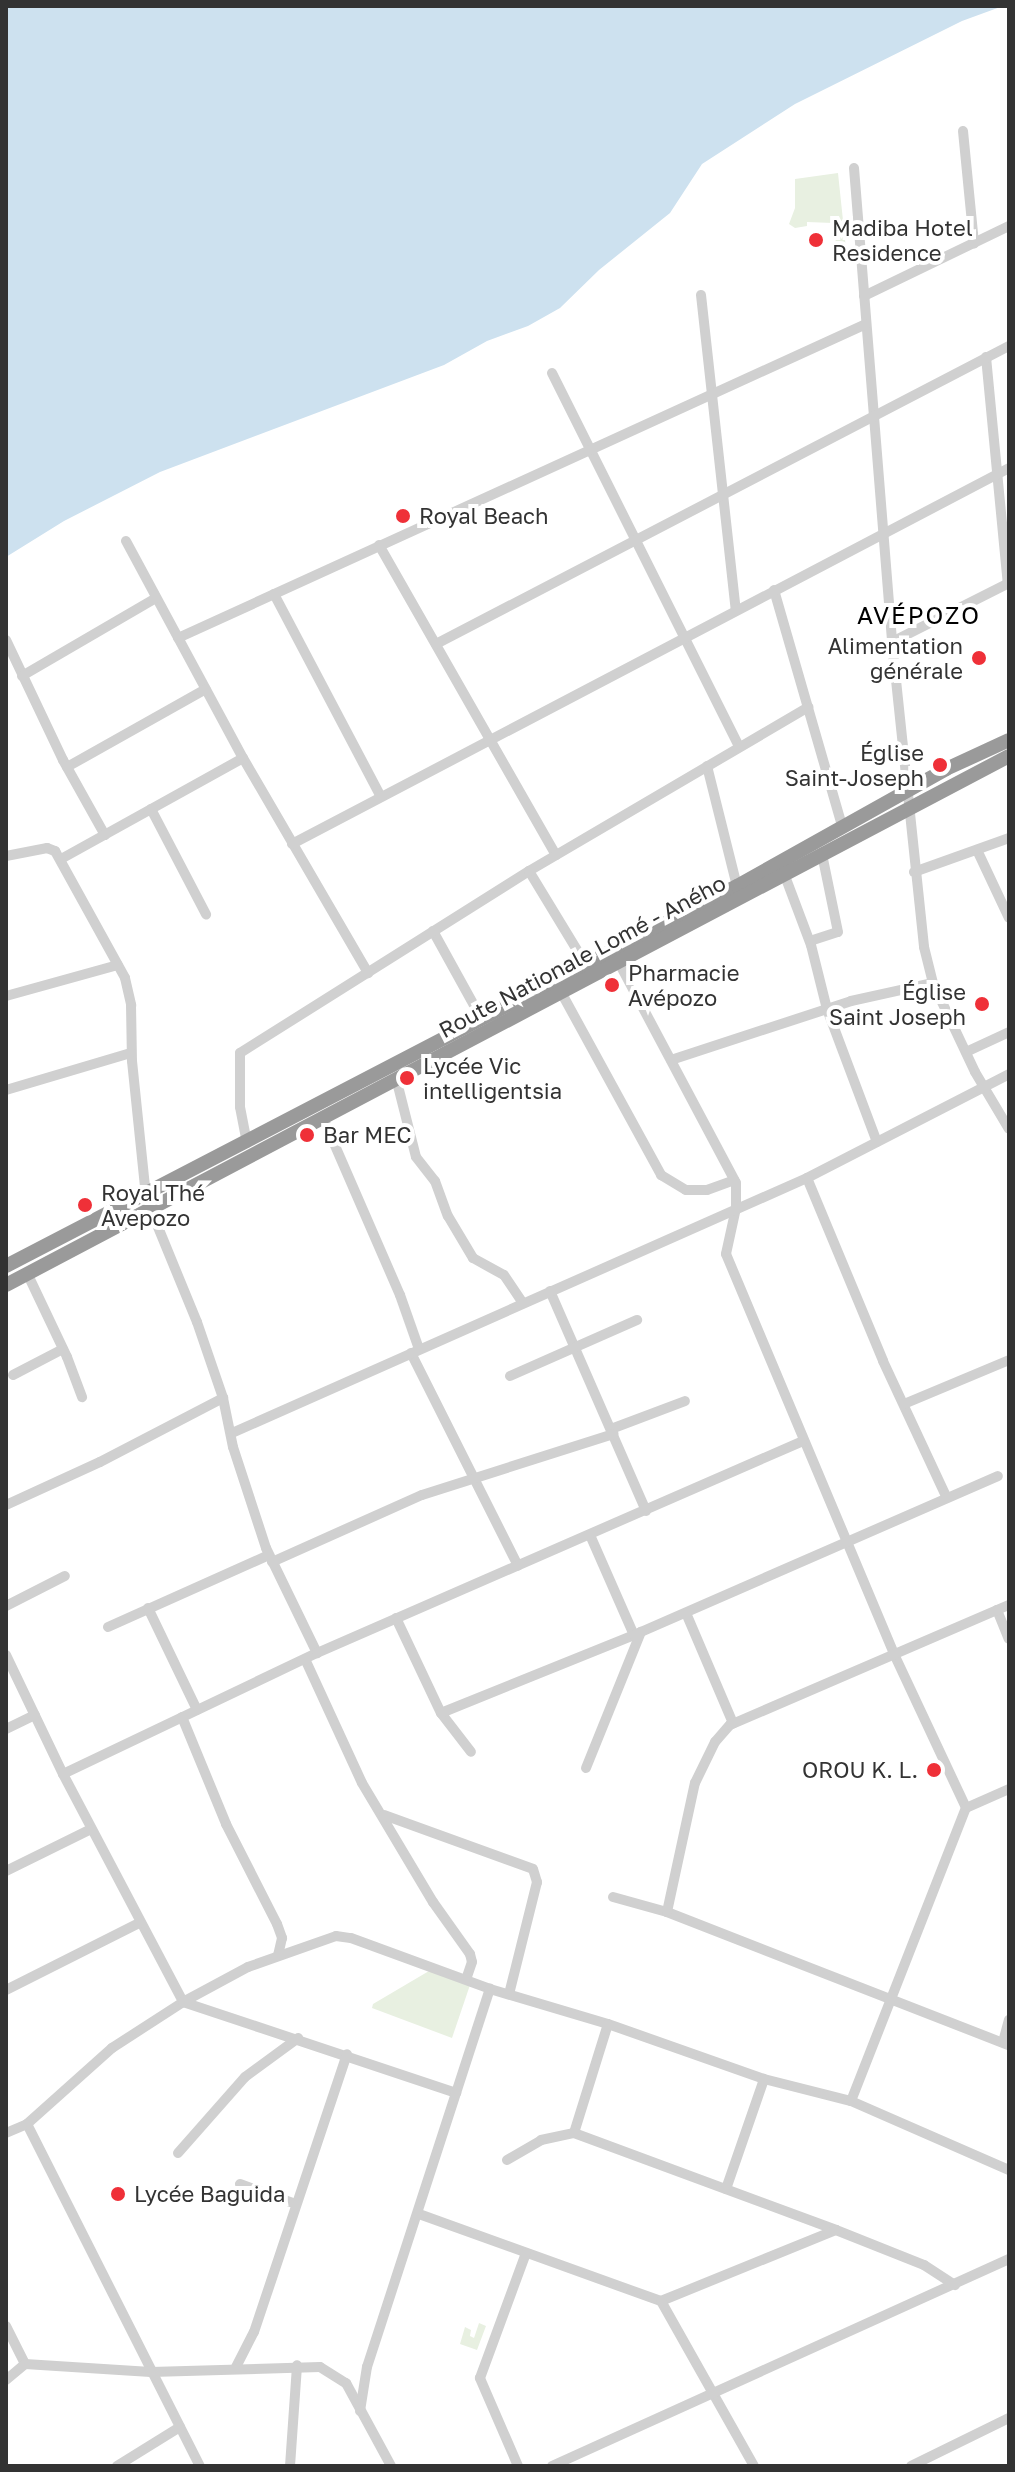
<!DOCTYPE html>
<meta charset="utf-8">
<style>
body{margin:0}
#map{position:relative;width:1015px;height:2472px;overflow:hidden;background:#fff;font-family:"Golos Text",sans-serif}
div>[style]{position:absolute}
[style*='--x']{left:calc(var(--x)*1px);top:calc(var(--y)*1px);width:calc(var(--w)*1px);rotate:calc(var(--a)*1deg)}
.green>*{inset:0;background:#e8f0e1}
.water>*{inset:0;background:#cde1ef}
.minor>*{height:10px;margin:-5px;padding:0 5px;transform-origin:5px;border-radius:5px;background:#d0d0d0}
.highway>*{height:14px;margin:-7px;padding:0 7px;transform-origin:7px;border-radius:7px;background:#9a9a9a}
.dots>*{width:22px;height:22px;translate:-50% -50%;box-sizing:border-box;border:4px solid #fff;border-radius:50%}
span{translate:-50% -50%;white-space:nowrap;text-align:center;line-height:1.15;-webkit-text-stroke:8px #fff;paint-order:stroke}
.poi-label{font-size:22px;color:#333}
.left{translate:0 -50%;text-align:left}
.right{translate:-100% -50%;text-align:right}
.street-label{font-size:22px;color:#333}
.neighbourhood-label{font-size:24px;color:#000;letter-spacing:2px}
.frame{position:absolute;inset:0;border:8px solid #333;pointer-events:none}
</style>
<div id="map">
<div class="green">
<div style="clip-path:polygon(838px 173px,846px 249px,837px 250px,833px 223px,807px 222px,807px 226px,795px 228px,789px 224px,795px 208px,795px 179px)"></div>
<div style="clip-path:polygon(429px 1971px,470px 1985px,452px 2038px,372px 2008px,373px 2004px)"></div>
<div style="clip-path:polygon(479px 2323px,486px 2326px,477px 2350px,460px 2344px,465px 2327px,471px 2330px,470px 2336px,474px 2338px)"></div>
</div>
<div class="water">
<div style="clip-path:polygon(6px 6px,1003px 6px,962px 21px,795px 104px,702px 164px,670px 213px,599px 270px,560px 308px,528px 326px,487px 341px,444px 365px,160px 472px,64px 521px,6px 557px)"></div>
</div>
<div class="minor">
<div style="--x:963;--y:131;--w:113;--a:84.4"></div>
<div style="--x:854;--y:168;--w:476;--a:85.4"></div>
<div style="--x:892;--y:642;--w:307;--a:84"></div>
<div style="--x:924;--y:947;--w:37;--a:76"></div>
<div style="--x:933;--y:983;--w:98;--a:64.7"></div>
<div style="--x:975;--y:1072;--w:66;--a:59.2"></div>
<div style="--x:701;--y:295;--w:317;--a:83.7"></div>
<div style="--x:864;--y:296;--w:161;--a:-25.8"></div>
<div style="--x:986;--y:357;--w:228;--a:84.5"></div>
<div style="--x:552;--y:373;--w:418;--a:63.4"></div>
<div style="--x:126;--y:541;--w:247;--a:61.7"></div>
<div style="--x:243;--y:758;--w:249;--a:59.8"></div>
<div style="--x:379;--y:545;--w:357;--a:60.3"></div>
<div style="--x:774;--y:590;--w:246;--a:73.9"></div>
<div style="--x:274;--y:594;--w:229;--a:62.2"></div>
<div style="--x:178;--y:638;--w:756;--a:-24.53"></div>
<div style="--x:6;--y:640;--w:133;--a:64.6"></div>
<div style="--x:63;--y:760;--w:86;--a:60.8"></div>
<div style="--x:892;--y:642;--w:131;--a:-26.8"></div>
<div style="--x:436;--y:644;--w:646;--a:-27.48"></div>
<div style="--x:22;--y:676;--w:155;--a:-30.2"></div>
<div style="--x:707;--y:766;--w:124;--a:76"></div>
<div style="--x:67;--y:767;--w:159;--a:-29.3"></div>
<div style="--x:151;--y:809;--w:119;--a:62.4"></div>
<div style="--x:292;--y:844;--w:810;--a:-27.67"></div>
<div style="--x:977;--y:850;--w:75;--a:64.8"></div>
<div style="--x:6;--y:856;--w:42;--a:-11"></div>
<div style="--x:47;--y:848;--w:9;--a:21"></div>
<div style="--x:55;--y:851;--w:145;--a:61.1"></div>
<div style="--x:125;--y:978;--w:28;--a:77"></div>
<div style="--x:131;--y:1005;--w:56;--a:89"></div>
<div style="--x:132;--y:1061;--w:136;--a:84.1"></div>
<div style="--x:61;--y:859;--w:208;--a:-29"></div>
<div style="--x:529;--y:871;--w:108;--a:58.7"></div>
<div style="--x:914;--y:872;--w:101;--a:-19.7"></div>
<div style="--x:785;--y:876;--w:74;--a:69.4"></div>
<div style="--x:811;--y:945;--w:66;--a:76"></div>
<div style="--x:433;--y:931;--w:99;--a:61.1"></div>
<div style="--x:810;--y:941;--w:29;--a:-18"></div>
<div style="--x:838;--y:932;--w:80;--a:-101.6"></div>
<div style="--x:618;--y:961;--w:251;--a:62"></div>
<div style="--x:736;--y:1183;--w:25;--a:90"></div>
<div style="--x:736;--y:1208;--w:47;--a:102.3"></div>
<div style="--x:726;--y:1254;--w:434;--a:67.2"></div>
<div style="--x:894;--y:1654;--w:170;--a:64.9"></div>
<div style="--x:561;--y:992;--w:209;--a:61.3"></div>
<div style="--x:661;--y:1175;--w:29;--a:31"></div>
<div style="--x:686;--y:1190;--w:21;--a:0"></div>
<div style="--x:707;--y:1190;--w:29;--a:-20"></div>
<div style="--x:6;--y:996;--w:116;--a:-15.5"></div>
<div style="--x:827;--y:1009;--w:142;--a:69.4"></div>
<div style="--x:966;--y:1052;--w:47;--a:-24.9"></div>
<div style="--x:671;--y:1060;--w:189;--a:-18.1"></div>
<div style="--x:851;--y:1001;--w:84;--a:-12.4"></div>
<div style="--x:396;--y:1078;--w:81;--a:75.8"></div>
<div style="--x:416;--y:1157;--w:31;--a:52"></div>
<div style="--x:435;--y:1181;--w:37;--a:70"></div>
<div style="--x:448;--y:1216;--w:49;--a:59.2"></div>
<div style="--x:473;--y:1258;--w:35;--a:29"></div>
<div style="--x:504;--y:1275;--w:34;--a:56"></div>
<div style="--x:6;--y:1090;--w:130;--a:-16.5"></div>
<div style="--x:323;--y:1118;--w:193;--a:66.5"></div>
<div style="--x:400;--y:1295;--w:57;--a:70.6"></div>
<div style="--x:247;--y:1143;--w:37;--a:-101"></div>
<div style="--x:240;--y:1107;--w:54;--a:-90"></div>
<div style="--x:240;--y:1053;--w:342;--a:-32.2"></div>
<div style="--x:529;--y:871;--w:324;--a:-30.4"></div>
<div style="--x:807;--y:1178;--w:198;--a:67.4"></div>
<div style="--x:883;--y:1361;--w:151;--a:65"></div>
<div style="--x:151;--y:1210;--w:121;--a:67.7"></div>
<div style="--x:197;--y:1322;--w:80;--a:71.1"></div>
<div style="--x:223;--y:1398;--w:50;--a:78.5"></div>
<div style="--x:233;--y:1447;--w:106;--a:71.9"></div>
<div style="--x:266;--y:1548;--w:117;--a:64.1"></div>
<div style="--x:28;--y:1275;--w:91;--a:64.6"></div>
<div style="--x:67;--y:1357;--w:43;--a:69.4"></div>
<div style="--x:550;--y:1291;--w:240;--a:66.4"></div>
<div style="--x:411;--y:1353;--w:238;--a:63.3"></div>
<div style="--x:13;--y:1375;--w:56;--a:-27.5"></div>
<div style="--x:510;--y:1376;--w:139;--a:-23.8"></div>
<div style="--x:904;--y:1404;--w:114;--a:-22.7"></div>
<div style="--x:611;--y:1429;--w:79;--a:-20.7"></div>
<div style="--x:232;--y:1433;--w:629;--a:-23.92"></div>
<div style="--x:807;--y:1178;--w:227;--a:-27.2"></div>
<div style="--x:6;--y:1505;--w:103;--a:-24.6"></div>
<div style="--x:100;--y:1462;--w:139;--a:-27.5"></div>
<div style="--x:590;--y:1535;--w:109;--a:66.3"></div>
<div style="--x:272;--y:1562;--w:164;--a:-24.1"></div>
<div style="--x:422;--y:1495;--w:201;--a:-17.7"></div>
<div style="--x:6;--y:1606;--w:66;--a:-27"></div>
<div style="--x:148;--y:1608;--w:113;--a:64.3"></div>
<div style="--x:997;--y:1610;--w:31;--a:68"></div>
<div style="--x:686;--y:1613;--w:120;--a:66.9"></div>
<div style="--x:396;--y:1618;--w:105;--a:64.7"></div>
<div style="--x:441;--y:1713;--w:49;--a:52.4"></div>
<div style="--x:108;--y:1627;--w:176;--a:-24.1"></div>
<div style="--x:6;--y:1655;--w:132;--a:64.4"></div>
<div style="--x:63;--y:1774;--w:258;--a:62.2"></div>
<div style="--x:183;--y:2002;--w:288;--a:18.4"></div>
<div style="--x:305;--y:1659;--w:136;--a:65.3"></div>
<div style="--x:362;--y:1783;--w:139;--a:59.2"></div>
<div style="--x:433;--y:1902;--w:64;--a:54.6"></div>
<div style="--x:470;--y:1954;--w:8;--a:76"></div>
<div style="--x:472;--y:1962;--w:18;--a:109"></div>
<div style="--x:441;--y:1713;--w:208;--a:-22"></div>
<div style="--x:634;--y:1635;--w:397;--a:-23.6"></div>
<div style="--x:182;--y:1717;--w:116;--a:67.6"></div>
<div style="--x:226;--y:1824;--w:112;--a:63"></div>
<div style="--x:277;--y:1924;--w:15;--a:70"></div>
<div style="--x:282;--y:1938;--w:18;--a:103"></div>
<div style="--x:6;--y:1729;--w:32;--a:-26"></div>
<div style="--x:586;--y:1768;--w:147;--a:-68"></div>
<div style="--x:63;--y:1774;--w:281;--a:-25.5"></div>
<div style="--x:317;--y:1653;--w:530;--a:-23.57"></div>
<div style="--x:384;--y:1815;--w:158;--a:19.9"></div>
<div style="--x:533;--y:1869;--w:14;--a:73"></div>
<div style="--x:537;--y:1882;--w:115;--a:104"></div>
<div style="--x:6;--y:1871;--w:95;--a:-26.3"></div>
<div style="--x:613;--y:1897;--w:56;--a:15.5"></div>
<div style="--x:667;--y:1912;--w:367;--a:21.3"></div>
<div style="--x:667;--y:1912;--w:132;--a:-77.8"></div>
<div style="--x:695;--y:1783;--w:46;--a:-64"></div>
<div style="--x:715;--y:1742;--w:23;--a:-49"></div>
<div style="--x:730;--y:1725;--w:304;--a:-23.3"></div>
<div style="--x:6;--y:1990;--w:149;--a:-26.7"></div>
<div style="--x:1003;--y:2042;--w:23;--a:-75"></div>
<div style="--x:851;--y:2101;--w:315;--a:-68.6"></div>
<div style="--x:966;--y:1808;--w:47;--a:-23.8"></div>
<div style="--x:27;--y:2124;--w:383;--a:63.2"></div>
<div style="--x:6;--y:2133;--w:23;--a:-23"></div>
<div style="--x:27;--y:2124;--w:114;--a:-41.8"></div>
<div style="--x:112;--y:2048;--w:85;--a:-32.9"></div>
<div style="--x:183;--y:2002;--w:74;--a:-28.3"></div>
<div style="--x:248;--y:1967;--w:93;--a:-19.4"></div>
<div style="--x:336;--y:1936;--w:15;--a:8"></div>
<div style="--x:351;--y:1938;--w:148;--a:20.1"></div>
<div style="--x:490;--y:1989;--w:123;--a:16.5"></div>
<div style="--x:608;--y:2024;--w:165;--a:19.4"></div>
<div style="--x:764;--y:2079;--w:90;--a:14.2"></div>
<div style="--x:851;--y:2101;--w:172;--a:23.6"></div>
<div style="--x:574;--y:2133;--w:114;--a:-72.7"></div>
<div style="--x:178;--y:2153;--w:101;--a:-48.6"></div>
<div style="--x:245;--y:2077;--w:66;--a:-36.3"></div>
<div style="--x:507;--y:2160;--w:39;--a:-30"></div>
<div style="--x:541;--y:2140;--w:34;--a:-12"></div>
<div style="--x:574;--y:2133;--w:279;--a:20.3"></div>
<div style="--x:836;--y:2230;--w:95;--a:21.7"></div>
<div style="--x:924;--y:2265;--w:37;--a:33"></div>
<div style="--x:240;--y:2184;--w:59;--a:19.7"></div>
<div style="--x:726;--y:2189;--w:116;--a:-70.9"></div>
<div style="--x:419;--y:2214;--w:257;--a:19.8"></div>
<div style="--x:661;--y:2301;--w:189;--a:-22.1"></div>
<div style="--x:661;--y:2301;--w:189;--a:60.6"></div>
<div style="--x:6;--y:2326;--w:42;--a:63.4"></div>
<div style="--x:236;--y:2367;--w:39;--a:-63"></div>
<div style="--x:254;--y:2332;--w:293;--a:-71.5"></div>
<div style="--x:6;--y:2380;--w:25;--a:-40"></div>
<div style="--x:25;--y:2364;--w:126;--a:3.6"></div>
<div style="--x:151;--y:2372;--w:169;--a:-1.7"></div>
<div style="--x:320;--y:2367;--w:31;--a:32"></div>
<div style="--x:346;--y:2383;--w:94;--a:61.5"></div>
<div style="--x:360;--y:2411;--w:45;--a:-81"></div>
<div style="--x:367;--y:2367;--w:398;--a:-72"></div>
<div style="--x:117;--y:2466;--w:74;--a:-31.8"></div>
<div style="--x:290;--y:2466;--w:101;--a:-86"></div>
<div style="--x:518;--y:2466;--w:96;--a:-113.4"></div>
<div style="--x:480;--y:2378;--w:133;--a:-69.8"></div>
<div style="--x:552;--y:2466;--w:502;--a:-24.37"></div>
<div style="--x:911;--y:2466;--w:109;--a:-26.1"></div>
</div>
<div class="highway">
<div style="--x:6;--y:1266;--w:824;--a:-27.47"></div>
<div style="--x:737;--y:886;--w:240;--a:-29.2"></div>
<div style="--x:946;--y:769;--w:69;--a:-24.7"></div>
<div style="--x:6;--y:1285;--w:1134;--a:-27.81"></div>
</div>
<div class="dots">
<div style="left:816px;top:240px;background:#ef3038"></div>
<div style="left:403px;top:516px;background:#ef3038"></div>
<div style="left:979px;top:658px;background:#ef3038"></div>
<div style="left:940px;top:765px;background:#ef3038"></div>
<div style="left:612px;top:985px;background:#ef3038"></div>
<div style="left:982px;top:1004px;background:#ef3038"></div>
<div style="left:407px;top:1078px;background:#ef3038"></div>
<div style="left:307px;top:1135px;background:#ef3038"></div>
<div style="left:85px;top:1205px;background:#ef3038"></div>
<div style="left:934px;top:1770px;background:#ef3038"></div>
<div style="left:118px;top:2194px;background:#ef3038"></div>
</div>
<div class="poi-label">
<span class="left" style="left:832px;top:240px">Madiba Hotel<br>Residence</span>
<span class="left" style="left:419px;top:516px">Royal Beach</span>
<span class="right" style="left:963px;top:658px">Alimentation<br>générale</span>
<span class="right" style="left:924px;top:765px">Église<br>Saint-Joseph</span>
<span class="left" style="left:628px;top:985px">Pharmacie<br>Avépozo</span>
<span class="right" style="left:966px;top:1004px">Église<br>Saint Joseph</span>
<span class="left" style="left:423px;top:1078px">Lycée Vic<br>intelligentsia</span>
<span class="left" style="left:323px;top:1135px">Bar MEC</span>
<span class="left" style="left:101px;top:1205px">Royal Thé<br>Avepozo</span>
<span class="right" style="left:918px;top:1770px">OROU K. L.</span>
<span class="left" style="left:134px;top:2194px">Lycée Baguida</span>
</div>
<div class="street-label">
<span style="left:582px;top:956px;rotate:-28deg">Route Nationale Lomé - Aného</span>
</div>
<div class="neighbourhood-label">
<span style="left:919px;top:615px">AVÉPOZO</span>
</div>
<div class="frame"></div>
</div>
